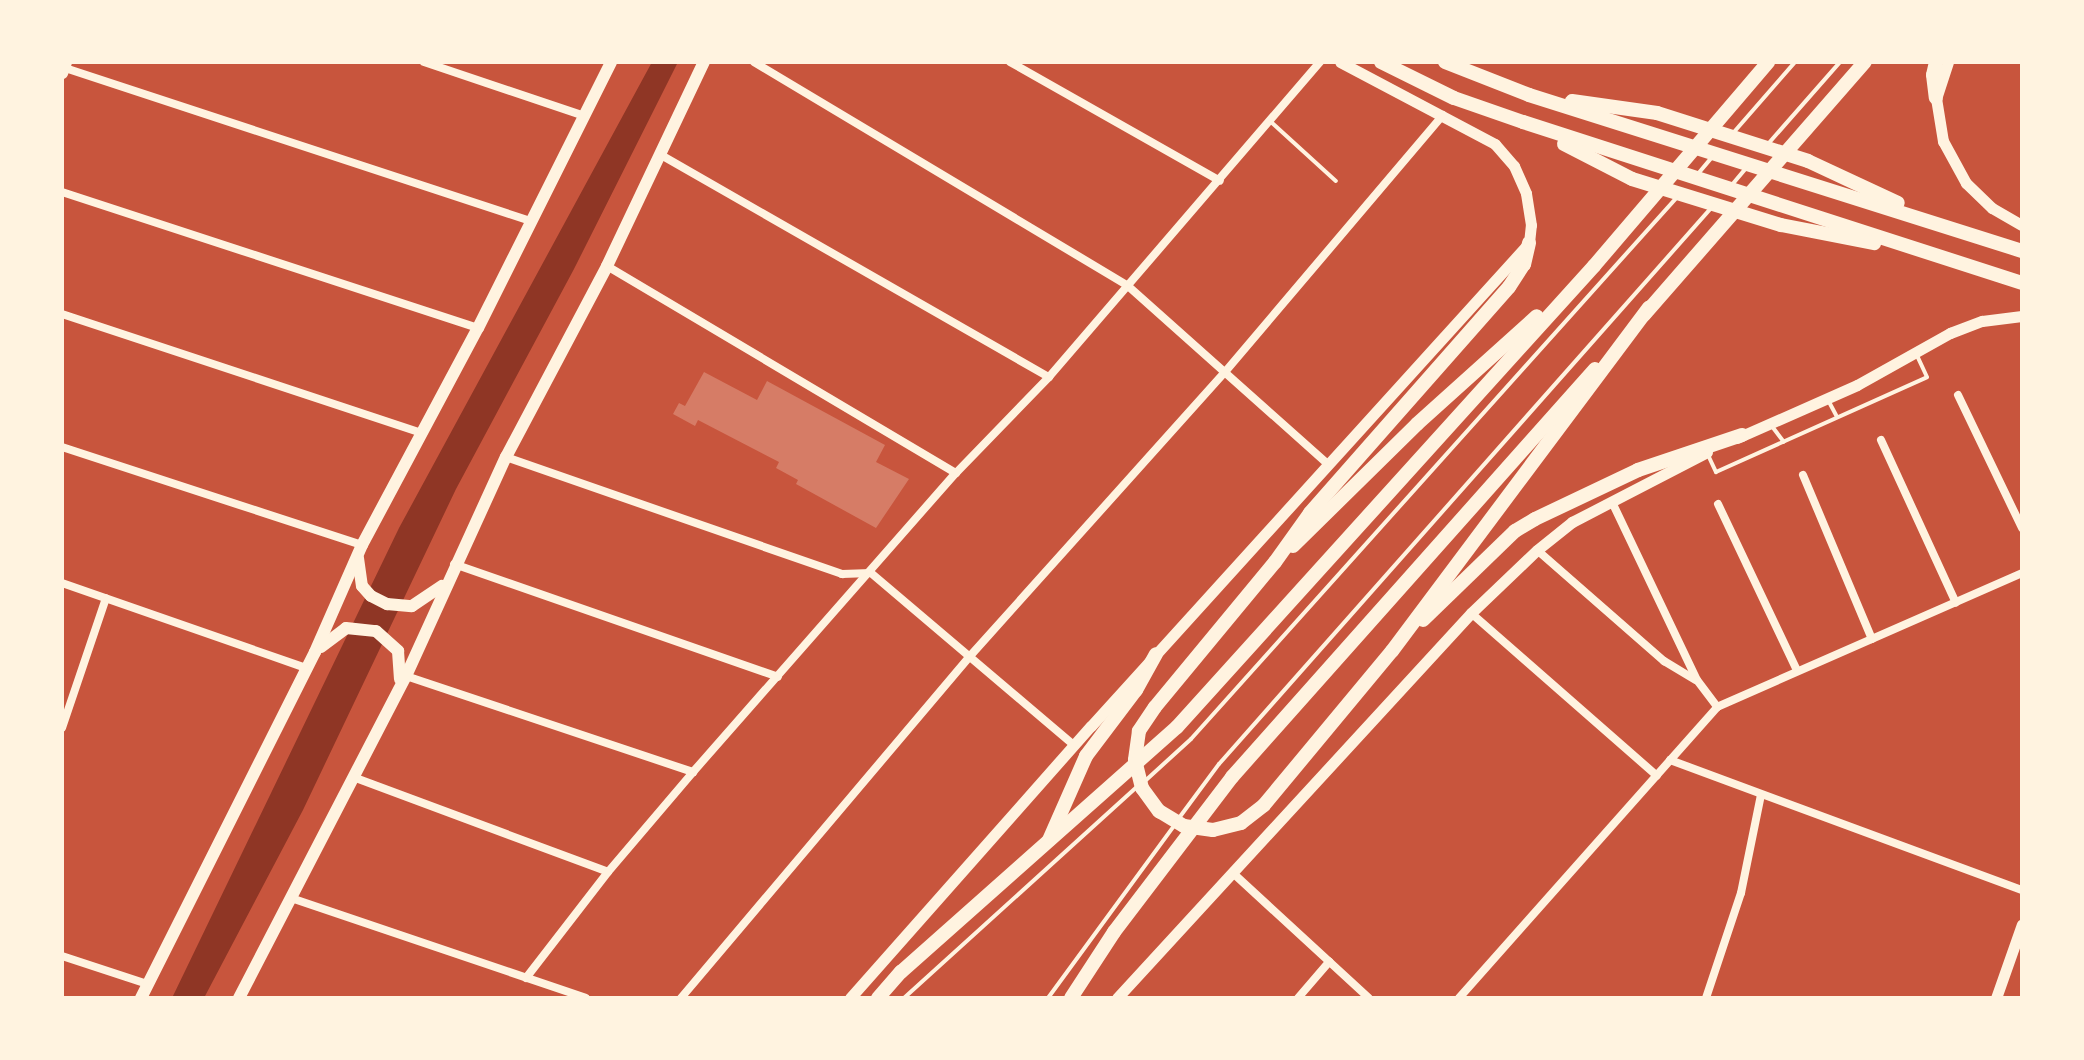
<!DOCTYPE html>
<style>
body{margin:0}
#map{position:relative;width:2084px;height:1060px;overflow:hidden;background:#c8553d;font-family:"Golos Text",sans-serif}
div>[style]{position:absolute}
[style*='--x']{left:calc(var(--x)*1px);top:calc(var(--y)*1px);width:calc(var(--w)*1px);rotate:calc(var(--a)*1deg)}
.water>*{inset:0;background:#8f3625}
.building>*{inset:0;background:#d67c66}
.service>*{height:4px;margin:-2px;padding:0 2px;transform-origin:2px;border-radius:2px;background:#fff3e0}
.minor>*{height:8px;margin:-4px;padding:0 4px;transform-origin:4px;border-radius:4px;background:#fff3e0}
.tertiary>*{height:11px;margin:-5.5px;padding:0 5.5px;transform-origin:5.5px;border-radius:5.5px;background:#fff3e0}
.secondary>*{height:12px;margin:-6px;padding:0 6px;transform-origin:6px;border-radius:6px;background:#fff3e0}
.primary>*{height:14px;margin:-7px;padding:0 7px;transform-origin:7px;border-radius:7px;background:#fff3e0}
.trunk>*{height:14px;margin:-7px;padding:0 7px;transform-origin:7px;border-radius:7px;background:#fff3e0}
span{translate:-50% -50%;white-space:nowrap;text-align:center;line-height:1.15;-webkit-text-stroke:7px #fff3e0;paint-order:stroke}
.frame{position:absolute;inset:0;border:64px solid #fff3e0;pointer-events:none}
</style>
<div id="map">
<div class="water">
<div style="clip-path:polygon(652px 62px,678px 62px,574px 269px,456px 489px,303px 810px,204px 998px,172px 998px,399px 528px)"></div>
</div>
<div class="building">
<div style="clip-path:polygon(704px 372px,757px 400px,767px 381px,885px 445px,876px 462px,909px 479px,876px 528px,796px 484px,798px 480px,776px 468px,779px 462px,698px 420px,695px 426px,673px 414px,679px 403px,685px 406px)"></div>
</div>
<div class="service">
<div style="--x:1270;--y:121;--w:89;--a:42.3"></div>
<div style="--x:1734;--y:132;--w:93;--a:-48.9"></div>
<div style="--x:1768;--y:144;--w:109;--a:-48.7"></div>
<div style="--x:1697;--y:175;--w:23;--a:-50"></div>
<div style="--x:1731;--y:186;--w:23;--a:-50"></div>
<div style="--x:1828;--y:400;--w:19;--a:62"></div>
<div style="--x:1771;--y:425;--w:21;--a:53"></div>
<div style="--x:1708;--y:455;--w:19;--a:65"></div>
<div style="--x:1716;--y:472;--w:231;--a:-24.2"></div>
<div style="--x:1927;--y:377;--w:23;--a:-115"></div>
<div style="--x:1145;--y:781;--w:62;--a:-42.4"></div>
<div style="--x:1191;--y:739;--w:729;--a:-48.11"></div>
<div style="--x:1179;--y:818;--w:67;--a:-53.5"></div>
<div style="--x:1219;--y:764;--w:744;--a:-48.49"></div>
<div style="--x:904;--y:998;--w:316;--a:-42.2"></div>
<div style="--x:1048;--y:998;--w:213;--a:-53.8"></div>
</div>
<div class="minor">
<div style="--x:424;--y:62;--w:169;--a:18.6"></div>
<div style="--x:754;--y:62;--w:436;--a:30.9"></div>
<div style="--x:1128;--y:286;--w:269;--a:41.7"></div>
<div style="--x:1010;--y:62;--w:241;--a:29.5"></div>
<div style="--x:62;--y:67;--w:494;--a:18.2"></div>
<div style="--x:661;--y:155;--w:447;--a:29.8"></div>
<div style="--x:62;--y:192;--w:438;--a:18.1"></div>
<div style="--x:607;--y:266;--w:406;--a:30.7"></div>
<div style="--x:62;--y:314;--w:378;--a:18.3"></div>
<div style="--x:1958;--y:395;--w:148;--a:64.3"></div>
<div style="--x:1881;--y:440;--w:179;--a:65.3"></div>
<div style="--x:62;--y:447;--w:316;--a:18.1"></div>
<div style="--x:506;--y:457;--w:356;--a:19.2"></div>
<div style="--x:842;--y:574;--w:29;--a:-2"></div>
<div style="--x:871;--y:573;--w:267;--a:40.3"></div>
<div style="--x:1803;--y:475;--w:178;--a:67.2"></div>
<div style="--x:1612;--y:502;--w:197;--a:64.5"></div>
<div style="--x:1697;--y:680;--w:34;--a:53"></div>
<div style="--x:1718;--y:504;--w:184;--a:64.6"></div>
<div style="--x:1537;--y:550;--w:169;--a:41.2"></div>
<div style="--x:1664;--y:661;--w:37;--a:31"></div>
<div style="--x:454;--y:564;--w:343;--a:19.2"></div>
<div style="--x:62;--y:583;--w:258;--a:19.2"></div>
<div style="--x:1471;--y:613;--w:247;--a:41.2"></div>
<div style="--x:406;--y:676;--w:303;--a:18.5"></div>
<div style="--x:62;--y:728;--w:137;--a:-71.3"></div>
<div style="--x:1670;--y:760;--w:375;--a:20.3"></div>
<div style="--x:353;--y:777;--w:272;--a:20.4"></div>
<div style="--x:1234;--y:874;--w:183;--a:42.6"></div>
<div style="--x:291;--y:898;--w:311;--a:18.7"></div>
<div style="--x:62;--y:956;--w:89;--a:18.2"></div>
<div style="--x:526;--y:978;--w:134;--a:-52.3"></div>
<div style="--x:608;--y:872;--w:131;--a:-49.6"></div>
<div style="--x:693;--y:772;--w:398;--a:-48.7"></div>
<div style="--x:956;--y:473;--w:134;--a:-45.9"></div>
<div style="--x:1049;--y:377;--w:416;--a:-49.3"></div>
<div style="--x:681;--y:998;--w:449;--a:-49.8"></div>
<div style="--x:971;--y:655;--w:380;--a:-48.1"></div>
<div style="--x:1225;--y:372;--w:337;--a:-49.7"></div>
<div style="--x:1298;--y:998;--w:48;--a:-49.3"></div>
<div style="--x:1459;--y:998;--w:389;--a:-48.4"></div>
<div style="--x:1717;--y:707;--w:333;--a:-23.7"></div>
<div style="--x:1706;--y:998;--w:111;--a:-71.6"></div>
<div style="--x:1741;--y:893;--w:100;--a:-78.5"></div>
</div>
<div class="tertiary">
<div style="--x:1948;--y:62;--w:38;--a:108"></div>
<div style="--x:1936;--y:98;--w:44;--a:80.8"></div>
<div style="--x:1943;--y:141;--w:48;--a:61.3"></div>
<div style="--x:1966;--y:183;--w:36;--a:44"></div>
<div style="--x:1992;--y:208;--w:34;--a:30"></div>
<div style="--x:62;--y:73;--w:12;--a:-70"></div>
<div style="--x:1737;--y:438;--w:131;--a:-23.8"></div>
<div style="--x:1857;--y:385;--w:107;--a:-29.2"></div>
<div style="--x:1950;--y:333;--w:34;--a:-21"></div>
<div style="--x:1982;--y:321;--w:40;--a:-7.1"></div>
<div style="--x:850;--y:998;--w:363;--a:-48.5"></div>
<div style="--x:1091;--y:726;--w:652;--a:-47.8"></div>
<div style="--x:1529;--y:243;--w:18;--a:-84"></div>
<div style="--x:1531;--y:225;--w:32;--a:-99"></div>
<div style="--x:1526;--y:193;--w:30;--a:-114"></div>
<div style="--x:1514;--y:166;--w:29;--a:-131"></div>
<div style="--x:1495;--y:144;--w:175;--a:-152.1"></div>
<div style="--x:1117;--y:998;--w:523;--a:-47.4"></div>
<div style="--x:1471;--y:613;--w:91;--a:-43.7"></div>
<div style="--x:1537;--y:550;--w:45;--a:-38.7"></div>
<div style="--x:1572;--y:522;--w:152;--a:-27.4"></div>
<div style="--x:1996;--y:998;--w:78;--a:-70.6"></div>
</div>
<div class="secondary">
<div style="--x:358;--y:558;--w:28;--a:82"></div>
<div style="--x:362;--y:586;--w:13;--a:48"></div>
<div style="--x:371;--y:596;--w:18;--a:27"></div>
<div style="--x:387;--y:604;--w:25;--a:5"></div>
<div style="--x:412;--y:606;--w:36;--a:-34"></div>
<div style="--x:321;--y:647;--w:31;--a:-37"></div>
<div style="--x:346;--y:628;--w:30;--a:6"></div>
<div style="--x:376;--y:631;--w:30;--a:42"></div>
<div style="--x:398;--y:651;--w:28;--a:86"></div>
<div style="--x:141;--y:998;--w:387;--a:-63.3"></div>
<div style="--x:315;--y:652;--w:117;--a:-66.3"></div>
<div style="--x:362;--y:545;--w:246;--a:-61.9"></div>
<div style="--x:478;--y:328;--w:297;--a:-63.4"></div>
<div style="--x:239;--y:998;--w:363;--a:-62.6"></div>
<div style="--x:406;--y:676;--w:241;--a:-65.5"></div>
<div style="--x:506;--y:457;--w:216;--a:-62.1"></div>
<div style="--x:607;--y:266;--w:226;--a:-64.6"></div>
</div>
<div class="primary">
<div style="--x:1381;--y:62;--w:81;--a:26.3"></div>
<div style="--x:1454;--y:98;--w:73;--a:19.2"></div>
<div style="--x:1523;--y:122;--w:524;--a:17.88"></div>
<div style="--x:1445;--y:62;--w:90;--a:21.4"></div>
<div style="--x:1529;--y:95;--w:517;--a:17.56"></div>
<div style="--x:1572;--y:101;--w:86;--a:8"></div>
<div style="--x:1657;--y:113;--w:158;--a:17.6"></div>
<div style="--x:1808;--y:161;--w:99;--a:25"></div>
<div style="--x:1564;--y:144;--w:76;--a:27.2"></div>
<div style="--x:1632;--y:179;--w:156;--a:17.2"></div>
<div style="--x:1781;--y:225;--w:95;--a:11"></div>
</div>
<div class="trunk">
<div style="--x:1936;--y:62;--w:13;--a:103"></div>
<div style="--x:1933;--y:75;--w:23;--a:83"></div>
<div style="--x:1529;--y:243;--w:22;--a:103"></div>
<div style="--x:1524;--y:264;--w:27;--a:123"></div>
<div style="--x:1509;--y:287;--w:301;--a:131.4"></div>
<div style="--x:1310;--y:513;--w:60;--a:125.5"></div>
<div style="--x:1275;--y:562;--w:188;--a:129.6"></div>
<div style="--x:1155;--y:707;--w:29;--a:124"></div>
<div style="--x:1139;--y:731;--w:29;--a:98"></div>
<div style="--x:1135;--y:760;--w:29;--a:76"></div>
<div style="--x:1142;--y:788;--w:29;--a:54"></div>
<div style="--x:1159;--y:811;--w:29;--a:31"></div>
<div style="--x:1184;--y:826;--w:29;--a:8"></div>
<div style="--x:1213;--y:830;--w:29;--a:-14"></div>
<div style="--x:1241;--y:823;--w:29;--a:-38"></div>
<div style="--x:1264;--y:805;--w:200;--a:-50.3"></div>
<div style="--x:1392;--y:651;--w:429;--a:-53.2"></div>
<div style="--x:1644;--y:315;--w:336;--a:-48.9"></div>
<div style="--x:1293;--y:546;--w:174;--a:-44.5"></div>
<div style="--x:1417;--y:424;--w:161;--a:-42"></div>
<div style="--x:1423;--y:620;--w:128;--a:-44.1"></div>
<div style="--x:1515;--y:531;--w:23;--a:-31"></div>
<div style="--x:1535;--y:519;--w:114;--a:-25.4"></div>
<div style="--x:1638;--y:470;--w:110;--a:-18.6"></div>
<div style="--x:1049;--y:840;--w:92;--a:-66.2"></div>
<div style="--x:1086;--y:756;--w:83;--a:-52.9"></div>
<div style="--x:1136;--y:690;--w:41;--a:-60.9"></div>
<div style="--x:878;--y:998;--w:35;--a:-49"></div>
<div style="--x:901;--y:972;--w:369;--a:-41.6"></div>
<div style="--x:1177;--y:727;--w:622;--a:-47.87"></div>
<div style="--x:1594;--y:266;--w:268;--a:-49.5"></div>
<div style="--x:1071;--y:998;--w:79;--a:-56.9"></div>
<div style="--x:1114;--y:932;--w:195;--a:-52.7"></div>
<div style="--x:1232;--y:777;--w:546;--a:-48.34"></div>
</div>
<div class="frame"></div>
</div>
